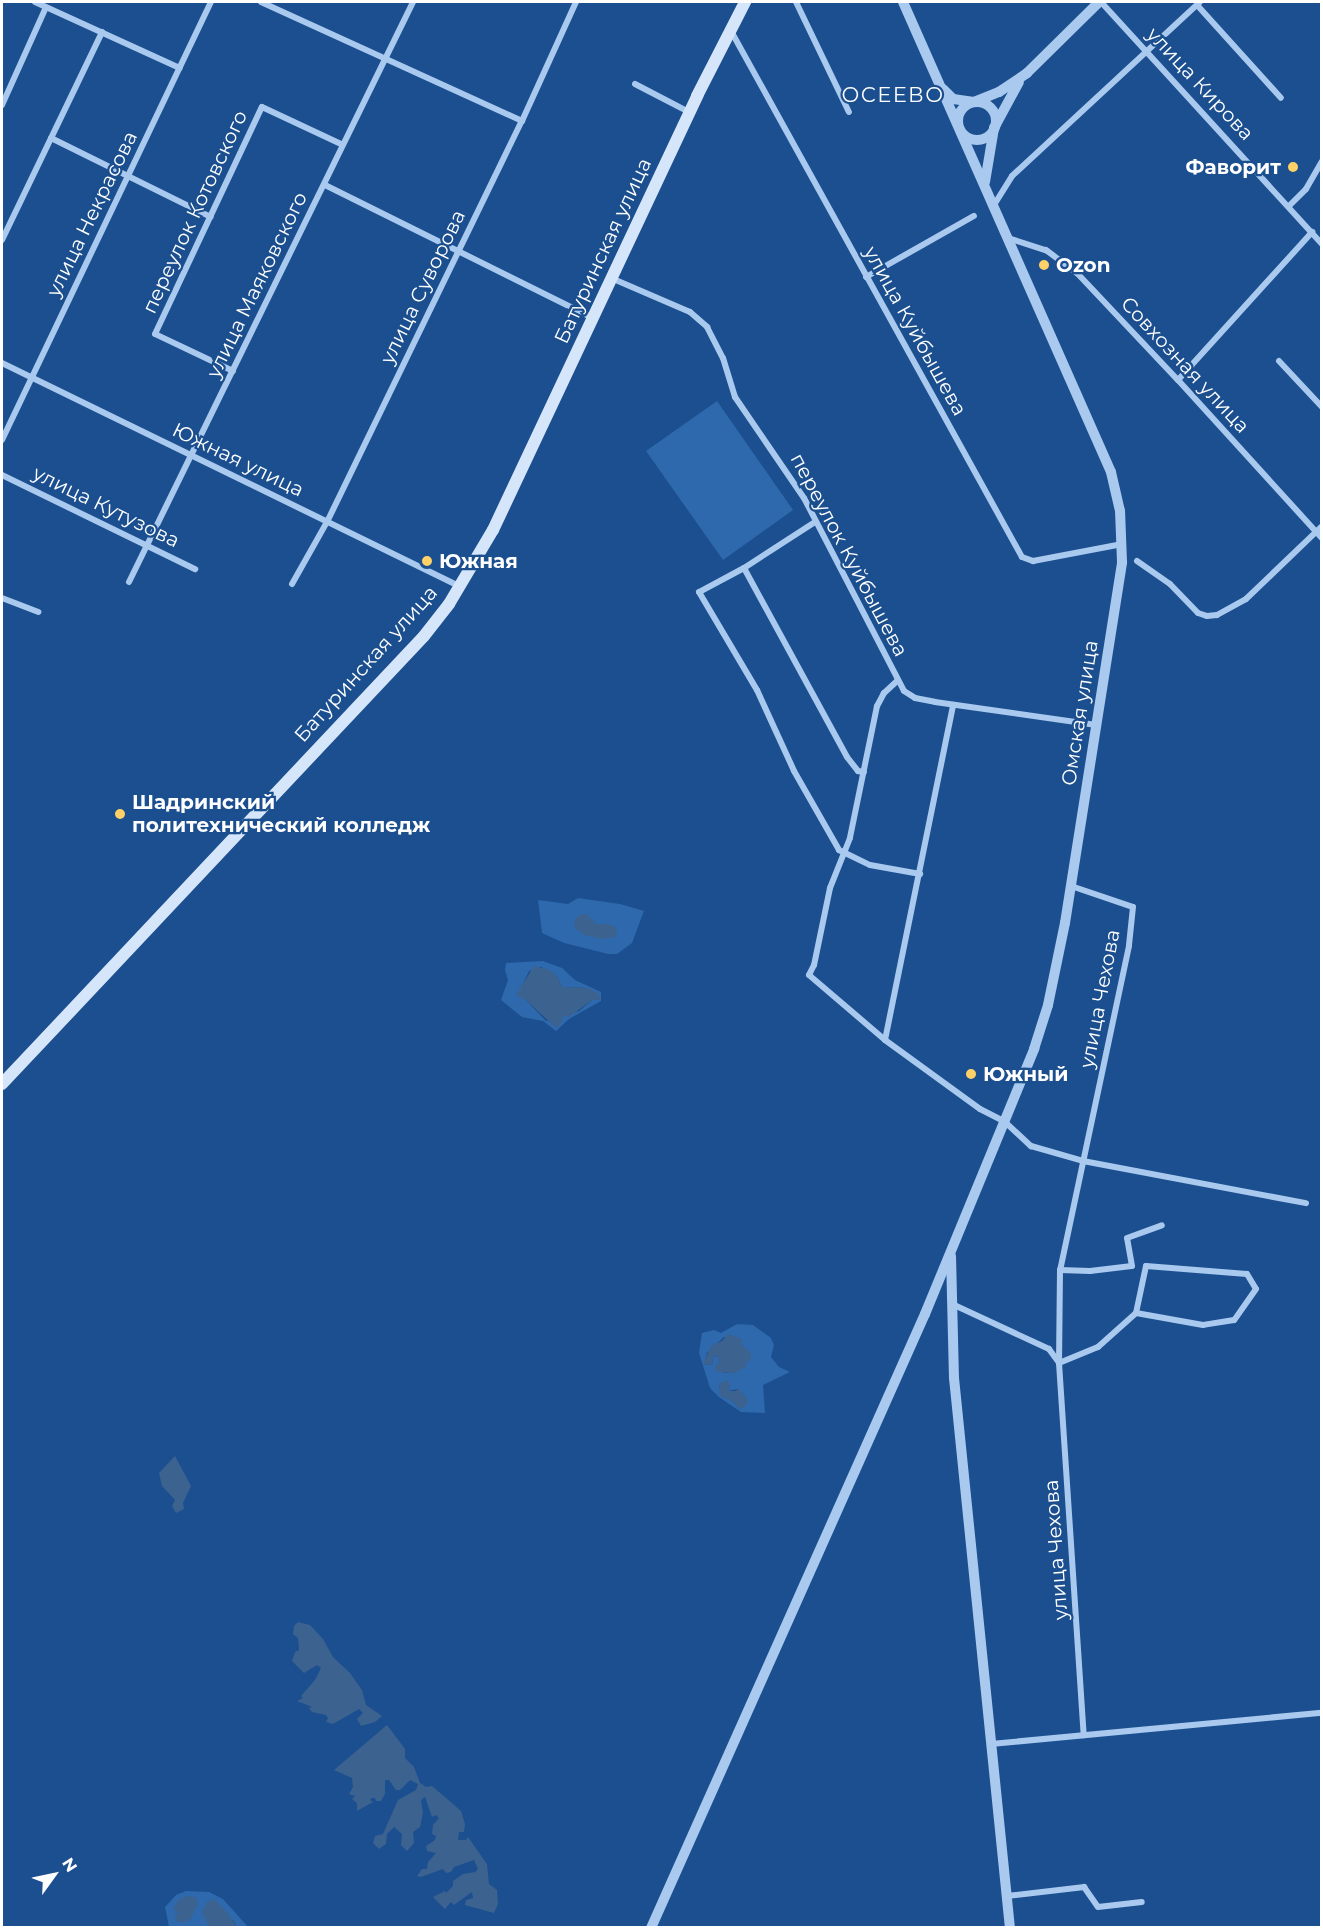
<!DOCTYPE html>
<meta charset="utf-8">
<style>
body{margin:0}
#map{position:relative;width:1323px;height:1929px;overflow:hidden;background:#1b4f8f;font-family:Montserrat,sans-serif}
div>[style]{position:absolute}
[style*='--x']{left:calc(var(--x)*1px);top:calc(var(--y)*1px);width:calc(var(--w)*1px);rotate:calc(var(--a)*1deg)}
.green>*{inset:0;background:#2e69ad}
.water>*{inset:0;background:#3c6290}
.minor>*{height:6px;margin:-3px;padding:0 3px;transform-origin:3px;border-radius:3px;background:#a9c9ee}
.tertiary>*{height:10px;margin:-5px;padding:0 5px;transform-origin:5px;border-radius:5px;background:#a9c9ee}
.tertiary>.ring{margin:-5px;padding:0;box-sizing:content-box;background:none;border:10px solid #a9c9ee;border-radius:50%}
.secondary>*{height:12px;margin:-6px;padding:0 6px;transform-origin:6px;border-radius:6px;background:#d6e6fa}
.dots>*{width:16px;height:16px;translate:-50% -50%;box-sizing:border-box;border:3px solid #1b4f8f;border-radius:50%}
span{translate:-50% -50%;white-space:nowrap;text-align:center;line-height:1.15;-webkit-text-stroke:4.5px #1b4f8f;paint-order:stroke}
.street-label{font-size:20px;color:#fff}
.poi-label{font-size:20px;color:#fff;font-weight:700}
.right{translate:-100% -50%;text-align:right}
.left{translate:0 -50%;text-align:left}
.neighbourhood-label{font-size:21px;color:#fff;letter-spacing:1.5px}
.frame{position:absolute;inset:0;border:3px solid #fff;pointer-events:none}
.north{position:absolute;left:24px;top:1845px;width:60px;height:60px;-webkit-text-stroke:4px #1b4f8f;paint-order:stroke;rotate:57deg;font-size:16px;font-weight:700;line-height:24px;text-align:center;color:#fff}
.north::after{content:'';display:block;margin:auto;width:21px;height:27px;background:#fff;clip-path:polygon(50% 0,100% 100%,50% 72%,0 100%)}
</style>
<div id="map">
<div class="green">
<div style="clip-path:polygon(717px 401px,793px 510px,723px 560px,646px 451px)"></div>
<div style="clip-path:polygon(578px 898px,620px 904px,644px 911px,632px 943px,617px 954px,608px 954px,564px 943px,542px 933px,538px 900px,568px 904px)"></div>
<div style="clip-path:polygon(evenodd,543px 961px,562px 968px,575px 980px,601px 992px,601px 1001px,569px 1019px,556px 1031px,543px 1021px,522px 1017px,501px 1000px,508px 980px,505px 970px,506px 963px,543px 961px,541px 967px,557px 976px,562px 987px,588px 988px,599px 1000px,592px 1000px,579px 1011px,546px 1021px,527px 1001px,522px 986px,529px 971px,541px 967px)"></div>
<div style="clip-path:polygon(evenodd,737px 1324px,753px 1325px,771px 1338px,774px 1345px,771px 1357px,779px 1367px,790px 1372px,763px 1385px,765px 1413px,741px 1412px,719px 1397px,710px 1388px,699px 1353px,702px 1333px,714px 1330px,721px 1333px,737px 1324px,724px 1337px,741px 1344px,747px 1352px,745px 1363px,732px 1372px,724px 1373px,718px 1357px,713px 1356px,712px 1365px,704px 1364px,707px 1353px,724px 1337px,737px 1324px,719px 1384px,730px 1384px,728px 1391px,738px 1389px,740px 1409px,732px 1401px,721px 1396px,719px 1384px)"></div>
<div style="clip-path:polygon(186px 1891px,209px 1892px,223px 1899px,248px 1927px,237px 1927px,233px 1920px,206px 1916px,212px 1927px,169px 1927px,165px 1907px,176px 1895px)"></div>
</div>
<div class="water">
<div style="clip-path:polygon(586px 913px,596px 924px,609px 924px,617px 928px,616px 937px,602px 939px,584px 935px,574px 927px,576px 917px)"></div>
<div style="clip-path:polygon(534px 966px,550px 970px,557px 976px,562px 987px,588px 988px,599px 994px,600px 1000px,592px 1000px,569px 1017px,563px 1016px,562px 1022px,556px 1028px,527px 1001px,516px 995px)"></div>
<div style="clip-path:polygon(728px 1334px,742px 1339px,741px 1344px,751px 1353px,751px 1358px,745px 1364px,746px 1368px,741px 1369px,736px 1373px,717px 1372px,714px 1367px,719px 1363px,718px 1357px,713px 1356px,712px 1365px,703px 1364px,711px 1346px,722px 1341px)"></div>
<div style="clip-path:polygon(727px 1380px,730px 1384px,729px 1391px,736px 1391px,738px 1388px,748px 1400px,746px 1406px,740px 1409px,732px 1401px,720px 1396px,719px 1384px)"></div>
<div style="clip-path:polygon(175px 1456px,191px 1486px,183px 1503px,184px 1509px,176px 1513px,172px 1506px,175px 1500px,162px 1486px,159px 1473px)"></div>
<div style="clip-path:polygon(298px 1622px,310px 1625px,323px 1639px,333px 1657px,350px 1673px,362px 1690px,366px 1705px,382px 1716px,375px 1722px,361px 1726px,357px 1719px,363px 1713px,359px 1709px,333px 1724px,326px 1722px,328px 1718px,326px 1715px,312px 1712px,309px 1708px,312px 1707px,297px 1701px,303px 1698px,301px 1696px,315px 1680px,321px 1668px,317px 1665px,304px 1673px,292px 1661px,295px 1652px,299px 1650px,298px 1638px,293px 1634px,294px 1626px)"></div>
<div style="clip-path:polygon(387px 1725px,405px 1749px,405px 1758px,414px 1767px,420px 1783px,426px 1787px,432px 1786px,461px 1811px,465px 1824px,464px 1832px,459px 1832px,458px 1840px,466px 1840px,468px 1837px,487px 1864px,489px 1884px,497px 1890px,498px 1904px,494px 1913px,465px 1905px,466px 1900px,473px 1898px,472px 1892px,454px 1905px,451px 1902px,445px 1909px,433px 1897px,445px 1891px,446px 1893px,453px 1886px,453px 1881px,463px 1874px,475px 1872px,478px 1869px,474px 1860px,454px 1867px,451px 1872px,446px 1873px,443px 1869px,421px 1877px,417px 1876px,422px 1869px,427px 1869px,428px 1862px,436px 1853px,427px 1851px,426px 1846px,435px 1840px,436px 1836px,432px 1834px,433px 1825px,439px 1818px,436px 1815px,432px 1817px,425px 1797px,421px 1800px,423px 1813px,420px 1827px,413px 1832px,414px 1843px,407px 1851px,401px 1845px,402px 1834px,394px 1827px,387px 1834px,386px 1844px,379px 1849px,373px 1843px,375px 1836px,383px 1834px,398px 1800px,416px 1790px,418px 1784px,410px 1780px,400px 1790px,396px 1790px,389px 1780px,385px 1780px,385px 1794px,381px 1801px,376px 1801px,375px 1798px,372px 1798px,370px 1800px,373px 1802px,357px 1811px,357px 1803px,352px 1799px,355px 1796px,349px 1794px,353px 1787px,352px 1778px,334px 1770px)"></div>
<div style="clip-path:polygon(188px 1896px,196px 1897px,198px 1904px,190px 1920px,179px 1923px,174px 1917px,179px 1912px,173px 1910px,179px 1899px)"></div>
<div style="clip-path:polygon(214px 1899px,226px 1911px,237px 1927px,209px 1926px,202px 1912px,207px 1902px)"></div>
</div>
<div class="minor">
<div style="--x:35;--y:2;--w:159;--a:24.5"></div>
<div style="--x:261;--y:2;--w:287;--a:24.5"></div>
<div style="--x:796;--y:2;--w:122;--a:64.3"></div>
<div style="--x:1101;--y:2;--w:328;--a:47.6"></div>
<div style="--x:1197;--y:5;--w:125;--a:47.9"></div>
<div style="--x:731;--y:31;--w:601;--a:61.05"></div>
<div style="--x:1022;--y:557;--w:12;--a:20"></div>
<div style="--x:1033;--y:561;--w:91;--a:-10.8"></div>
<div style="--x:635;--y:84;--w:61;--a:27.4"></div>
<div style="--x:2;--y:105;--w:107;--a:-65.8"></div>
<div style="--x:51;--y:138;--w:178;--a:26.3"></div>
<div style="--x:325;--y:185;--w:299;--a:26.4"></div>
<div style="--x:994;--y:205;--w:34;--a:-58"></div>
<div style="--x:1012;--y:176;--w:256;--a:-42.8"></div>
<div style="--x:1289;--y:206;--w:24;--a:-45"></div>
<div style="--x:1306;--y:189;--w:32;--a:-60"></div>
<div style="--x:1008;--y:238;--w:40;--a:18"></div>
<div style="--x:1046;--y:250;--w:39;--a:37"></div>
<div style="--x:1077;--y:273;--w:147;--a:46.7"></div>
<div style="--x:1178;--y:380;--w:214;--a:47.7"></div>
<div style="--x:2;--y:240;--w:231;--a:-64.3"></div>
<div style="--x:866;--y:277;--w:124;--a:-29.5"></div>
<div style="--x:611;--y:278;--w:86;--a:23.3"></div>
<div style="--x:690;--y:312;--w:23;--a:41"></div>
<div style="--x:707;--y:327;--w:35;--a:63"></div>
<div style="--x:723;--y:358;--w:41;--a:72.9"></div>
<div style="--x:735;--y:397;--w:122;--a:55.7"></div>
<div style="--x:804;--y:498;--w:217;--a:62.6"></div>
<div style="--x:904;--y:691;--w:13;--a:32"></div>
<div style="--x:915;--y:698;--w:20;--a:11"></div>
<div style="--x:935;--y:702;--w:163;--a:8.1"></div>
<div style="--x:1279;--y:361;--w:63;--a:46.9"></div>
<div style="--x:2;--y:363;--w:509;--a:26.01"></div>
<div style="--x:233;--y:371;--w:86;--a:-154.6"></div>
<div style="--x:155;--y:334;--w:251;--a:-64.8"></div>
<div style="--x:262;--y:107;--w:89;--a:25.1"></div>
<div style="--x:1178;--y:380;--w:200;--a:-47.8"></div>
<div style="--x:2;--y:440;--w:485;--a:-64.5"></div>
<div style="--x:2;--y:475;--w:215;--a:26"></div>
<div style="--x:815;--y:522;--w:85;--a:147.1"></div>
<div style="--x:744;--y:568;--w:51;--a:151.9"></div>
<div style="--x:699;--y:592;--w:114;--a:59.4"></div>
<div style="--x:757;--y:690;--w:89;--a:65.4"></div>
<div style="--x:794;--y:771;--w:91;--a:60.3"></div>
<div style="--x:839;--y:850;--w:34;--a:26"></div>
<div style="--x:870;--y:865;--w:51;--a:10.2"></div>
<div style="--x:1137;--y:561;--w:40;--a:34.9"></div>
<div style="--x:1170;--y:584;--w:40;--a:46"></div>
<div style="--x:1198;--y:613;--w:9;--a:18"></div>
<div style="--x:1207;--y:616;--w:10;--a:-6"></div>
<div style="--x:1217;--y:615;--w:33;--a:-29"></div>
<div style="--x:1246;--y:599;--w:105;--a:-43.8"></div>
<div style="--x:744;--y:568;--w:215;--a:61.4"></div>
<div style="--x:847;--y:757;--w:18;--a:52"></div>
<div style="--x:858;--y:771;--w:6;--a:9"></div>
<div style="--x:129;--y:582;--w:646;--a:-63.91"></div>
<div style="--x:292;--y:584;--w:71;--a:-60.6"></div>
<div style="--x:327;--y:522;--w:446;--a:-64.1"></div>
<div style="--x:522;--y:121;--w:131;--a:-65.6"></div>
<div style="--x:2;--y:598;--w:39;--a:21"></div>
<div style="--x:897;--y:681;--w:18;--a:137"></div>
<div style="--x:884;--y:693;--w:15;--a:118"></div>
<div style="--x:877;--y:706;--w:135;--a:101.6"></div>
<div style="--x:850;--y:838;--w:54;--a:111.8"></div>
<div style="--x:830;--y:888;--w:79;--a:101.7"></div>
<div style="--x:814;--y:965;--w:11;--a:117"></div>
<div style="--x:809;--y:975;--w:100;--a:40.5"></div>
<div style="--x:885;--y:1040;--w:117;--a:36"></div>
<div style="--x:980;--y:1109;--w:27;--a:27"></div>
<div style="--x:1004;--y:1121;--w:37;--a:43"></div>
<div style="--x:1031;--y:1146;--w:54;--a:16.1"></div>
<div style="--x:1083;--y:1161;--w:227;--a:10.7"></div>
<div style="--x:1071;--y:886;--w:65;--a:18.7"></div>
<div style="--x:1133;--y:907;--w:39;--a:96"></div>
<div style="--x:1129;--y:946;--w:331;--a:102"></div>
<div style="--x:1060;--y:1270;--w:93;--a:90.6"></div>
<div style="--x:1059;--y:1363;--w:42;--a:-22.3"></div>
<div style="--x:1098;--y:1347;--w:51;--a:-41.8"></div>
<div style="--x:1136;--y:1313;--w:48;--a:-78"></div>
<div style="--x:1146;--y:1266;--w:101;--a:4.5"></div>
<div style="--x:1247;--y:1274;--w:17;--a:59"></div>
<div style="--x:1256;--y:1289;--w:38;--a:125"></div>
<div style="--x:1234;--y:1320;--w:31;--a:171"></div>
<div style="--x:1203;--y:1325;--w:68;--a:-169.8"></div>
<div style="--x:885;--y:1040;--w:342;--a:-78.5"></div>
<div style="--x:1060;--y:1270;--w:30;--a:2"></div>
<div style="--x:1090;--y:1271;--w:42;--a:-6.8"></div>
<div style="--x:1132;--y:1266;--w:28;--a:-100"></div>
<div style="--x:1127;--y:1238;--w:37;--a:-20"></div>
<div style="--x:952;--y:1304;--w:107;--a:24.9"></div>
<div style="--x:1049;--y:1349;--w:17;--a:54"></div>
<div style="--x:1059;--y:1363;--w:373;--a:86.2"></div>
<div style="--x:991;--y:1744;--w:332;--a:-5.4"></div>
<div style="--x:1007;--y:1896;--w:78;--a:-6.7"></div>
<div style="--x:1084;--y:1887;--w:24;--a:55"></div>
<div style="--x:1098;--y:1907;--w:44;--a:-6.5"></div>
</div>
<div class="tertiary">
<div style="--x:943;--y:89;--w:14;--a:45"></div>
<div style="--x:953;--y:99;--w:21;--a:8"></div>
<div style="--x:974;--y:102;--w:27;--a:-22"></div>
<div style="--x:999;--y:92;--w:34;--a:-34"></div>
<div style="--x:1027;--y:73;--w:101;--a:-44.6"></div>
<div class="ring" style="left:958px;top:102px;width:28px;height:28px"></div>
<div style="--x:985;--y:182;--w:55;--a:-80.5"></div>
<div style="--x:994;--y:128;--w:52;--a:-61.5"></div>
<div style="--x:951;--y:1256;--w:122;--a:88.6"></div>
<div style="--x:954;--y:1378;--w:553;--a:84.19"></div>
<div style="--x:651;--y:1928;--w:672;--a:-65.95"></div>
<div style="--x:925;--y:1314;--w:287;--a:-67.6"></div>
<div style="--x:1034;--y:1049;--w:46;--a:-72.3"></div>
<div style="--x:1048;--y:1005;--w:84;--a:-78.3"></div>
<div style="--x:1065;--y:923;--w:365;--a:-81"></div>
<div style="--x:1122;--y:562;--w:51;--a:-92.2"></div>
<div style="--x:1120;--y:511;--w:40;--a:-103"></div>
<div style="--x:1111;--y:472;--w:514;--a:-113.87"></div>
</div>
<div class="secondary">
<div style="--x:2;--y:1084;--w:615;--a:-46.71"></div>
<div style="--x:424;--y:636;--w:41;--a:-52"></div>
<div style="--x:449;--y:604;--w:86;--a:-59.3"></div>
<div style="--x:493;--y:530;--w:480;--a:-64.8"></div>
<div style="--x:697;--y:96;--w:106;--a:-62.9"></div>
</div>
<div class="dots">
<div style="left:1293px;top:167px;background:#ffd166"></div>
<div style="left:1044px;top:265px;background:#ffd166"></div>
<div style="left:427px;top:561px;background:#ffd166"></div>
<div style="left:120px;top:814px;background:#ffd166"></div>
<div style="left:971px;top:1074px;background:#ffd166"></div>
</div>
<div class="street-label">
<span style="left:1200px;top:84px;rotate:47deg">улица Кирова</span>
<span style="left:195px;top:212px;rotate:-65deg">переулок Котовского</span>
<span style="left:92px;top:214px;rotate:-64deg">улица Некрасова</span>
<span style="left:603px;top:251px;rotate:-65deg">Батуринская улица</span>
<span style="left:257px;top:285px;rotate:-64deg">улица Маяковского</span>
<span style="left:423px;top:287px;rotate:-64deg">улица Суворова</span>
<span style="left:915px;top:331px;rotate:61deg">улица Куйбышева</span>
<span style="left:1185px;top:365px;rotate:47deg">Совхозная улица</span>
<span style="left:238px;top:460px;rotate:26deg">Южная улица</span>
<span style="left:106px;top:507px;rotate:26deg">улица Кутузова</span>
<span style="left:849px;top:555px;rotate:62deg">переулок Куйбышева</span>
<span style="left:366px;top:664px;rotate:-48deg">Батуринская улица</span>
<span style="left:1080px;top:713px;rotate:-81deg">Омская улица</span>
<span style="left:1100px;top:999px;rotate:-79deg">улица Чехова</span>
<span style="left:1056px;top:1550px;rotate:-94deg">улица Чехова</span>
</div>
<div class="poi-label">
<span class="right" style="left:1281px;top:167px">Фаворит</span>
<span class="left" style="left:1056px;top:265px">Ozon</span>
<span class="left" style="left:439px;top:561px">Южная</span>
<span class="left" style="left:132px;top:814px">Шадринский<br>политехнический колледж</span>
<span class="left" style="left:983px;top:1074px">Южный</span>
</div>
<div class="neighbourhood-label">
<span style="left:893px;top:95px">ОСЕЕВО</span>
</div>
<div class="frame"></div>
<div class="north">N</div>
</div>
